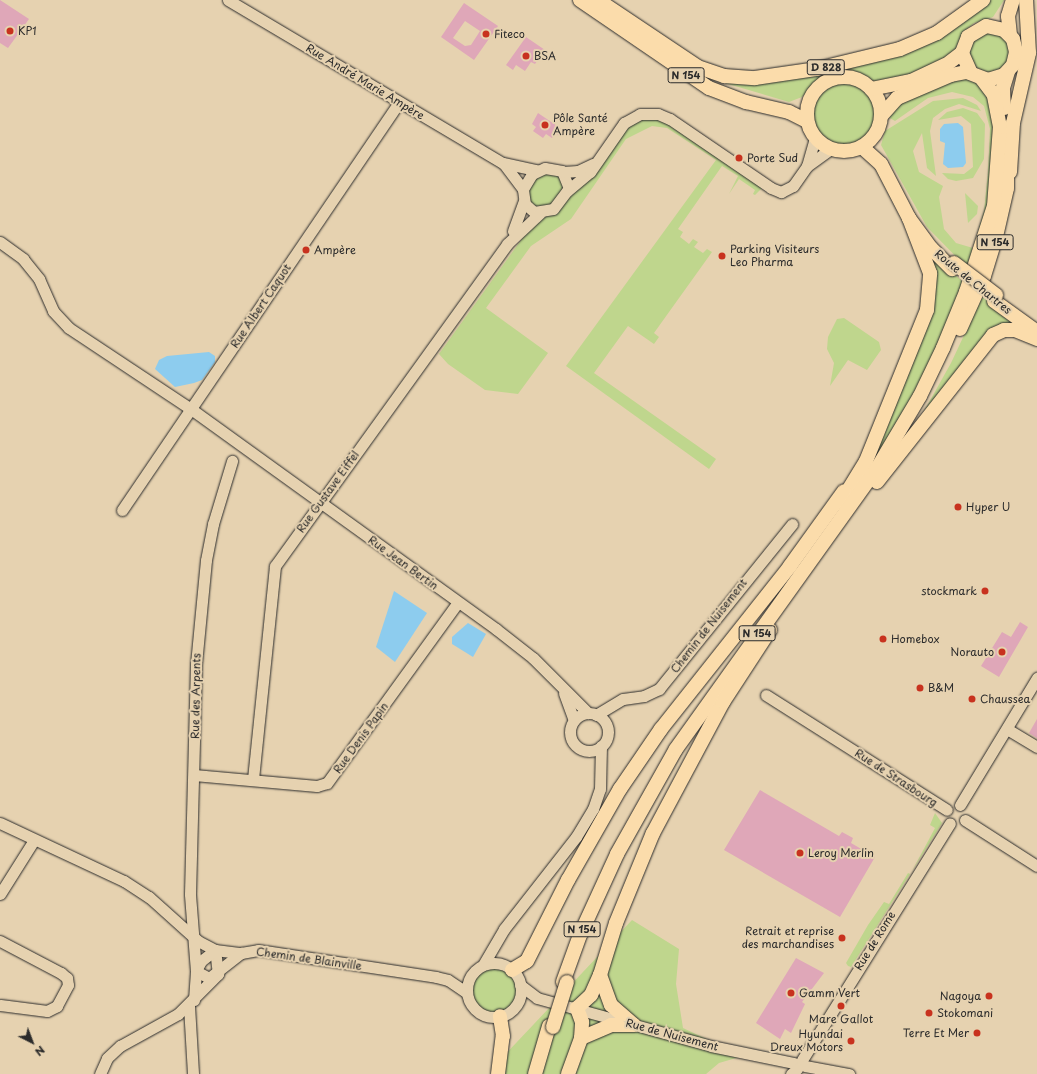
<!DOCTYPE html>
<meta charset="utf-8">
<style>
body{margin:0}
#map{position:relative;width:1037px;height:1074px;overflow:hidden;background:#e6d2b0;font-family:"Playpen Sans",sans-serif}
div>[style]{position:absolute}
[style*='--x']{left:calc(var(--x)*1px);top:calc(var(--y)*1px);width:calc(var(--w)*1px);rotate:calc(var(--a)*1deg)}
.green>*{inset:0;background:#bfd68d}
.round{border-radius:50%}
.water>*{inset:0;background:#8dccee}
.building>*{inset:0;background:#dfa7b8}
.roads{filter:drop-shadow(0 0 1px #2b2b2b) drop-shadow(0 0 1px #2b2b2b)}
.minor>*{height:11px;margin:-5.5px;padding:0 5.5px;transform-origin:5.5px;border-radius:5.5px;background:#e6d2b0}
.minor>.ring{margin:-5.5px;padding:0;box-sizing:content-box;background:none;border:11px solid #e6d2b0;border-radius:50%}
.major>*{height:14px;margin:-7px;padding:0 7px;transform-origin:7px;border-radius:7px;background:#fbdcab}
.major>.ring{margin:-7px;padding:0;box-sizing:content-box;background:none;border:14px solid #fbdcab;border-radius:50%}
.bridges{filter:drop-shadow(0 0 1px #2b2b2b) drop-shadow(0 0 1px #2b2b2b)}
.major-bridge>*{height:14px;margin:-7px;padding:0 7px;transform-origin:7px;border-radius:7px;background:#fbdcab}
.dots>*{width:11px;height:11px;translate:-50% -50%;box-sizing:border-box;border:2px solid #e6d2b0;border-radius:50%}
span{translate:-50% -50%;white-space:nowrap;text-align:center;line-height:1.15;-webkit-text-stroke:4px #e6d2b0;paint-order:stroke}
.shield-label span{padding:1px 3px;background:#e6d2b0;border:1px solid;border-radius:3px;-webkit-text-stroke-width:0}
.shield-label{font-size:10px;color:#2b2b2b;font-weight:700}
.poi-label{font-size:11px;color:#2b2b2b}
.left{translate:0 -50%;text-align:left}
.right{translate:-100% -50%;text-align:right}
.street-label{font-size:11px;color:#2b2b2b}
.north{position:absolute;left:12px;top:1022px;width:40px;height:40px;-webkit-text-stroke:3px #e6d2b0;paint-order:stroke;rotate:138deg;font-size:11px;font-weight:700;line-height:16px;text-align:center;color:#2b2b2b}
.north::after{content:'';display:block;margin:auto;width:14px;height:18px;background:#2b2b2b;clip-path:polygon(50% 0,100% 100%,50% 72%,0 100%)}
</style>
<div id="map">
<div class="green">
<div style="clip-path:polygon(987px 0,1004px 0,993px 17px,974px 23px,963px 32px,954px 54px,907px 77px,877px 82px,851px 72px,832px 72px,816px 81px,802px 97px,789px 102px,718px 81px,878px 59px)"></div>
<div class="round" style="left:970px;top:32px;width:40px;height:40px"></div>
<div style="clip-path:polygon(966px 78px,983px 86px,994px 106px,991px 197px,969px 270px,927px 227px,881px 145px,885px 131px,933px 101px,963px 98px,977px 105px,981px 111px,959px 104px,945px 109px,933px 118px,930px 131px,936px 176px,927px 168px,922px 133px,913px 151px,919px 172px,943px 186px,939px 197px,944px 229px,956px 243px,973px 248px,984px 211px,988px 172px,990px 129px,984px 106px,973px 97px,952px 92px,928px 98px,895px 121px,888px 117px,898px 105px,946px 82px)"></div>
<div class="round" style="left:811px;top:81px;width:66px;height:66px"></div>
<div style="clip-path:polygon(963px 108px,977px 113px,985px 124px,984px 159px,973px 178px,956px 181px,948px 179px,942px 173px,964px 174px,973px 167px,971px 124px,961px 116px,938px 120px,947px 112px)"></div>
<div style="clip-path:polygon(638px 119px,662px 119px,762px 188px,755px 195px,753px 194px,755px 190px,739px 179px,729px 194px,738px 176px,722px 166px,678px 229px,683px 232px,680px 237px,684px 240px,689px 244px,693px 239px,698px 242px,694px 247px,703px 253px,707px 249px,712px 252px,654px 333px,659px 337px,654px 344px,628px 326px,594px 373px,716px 459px,709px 469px,566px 366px,716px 160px,667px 128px,652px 126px,626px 139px,571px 219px,531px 246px,486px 308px,548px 353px,518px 394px,485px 390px,448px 364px,439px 354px,537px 218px,551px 215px,623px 130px)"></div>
<div style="clip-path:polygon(538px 173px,559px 174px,565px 188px,547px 209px,530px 204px,527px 189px)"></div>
<div style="clip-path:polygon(965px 193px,978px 206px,977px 214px,968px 223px)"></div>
<div style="clip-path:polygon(924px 247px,964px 283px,941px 342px,885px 446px,851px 491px,923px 330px)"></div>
<div style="clip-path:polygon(982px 297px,1029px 330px,1009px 327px,923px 413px,951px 363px)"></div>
<div style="clip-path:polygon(844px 318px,879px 342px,881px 350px,867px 370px,848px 360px,830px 386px,834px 363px,827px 349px,828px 337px,837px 319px)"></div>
<div style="clip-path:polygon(935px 813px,942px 823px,912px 871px,935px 828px,930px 825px)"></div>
<div style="clip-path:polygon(908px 873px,910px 874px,851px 967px,848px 966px,846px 963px,868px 925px,884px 902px,889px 904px)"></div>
<div style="clip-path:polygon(632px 920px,679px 949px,676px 984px,683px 1028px,743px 1056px,719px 1063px,706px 1074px,494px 1074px,501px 1059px)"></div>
<div class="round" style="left:471px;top:967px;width:46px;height:46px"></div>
</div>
<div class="water">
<div style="clip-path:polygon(958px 123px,963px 127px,966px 163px,963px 167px,948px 168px,943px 164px,945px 143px,940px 141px,940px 129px,944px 124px)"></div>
<div style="clip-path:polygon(209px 352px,215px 356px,215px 362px,202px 380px,194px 383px,175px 387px,155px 369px,159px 360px,167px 356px)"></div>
<div style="clip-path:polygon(394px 591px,427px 613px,395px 662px,376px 647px)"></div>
<div style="clip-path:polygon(468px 623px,486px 634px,473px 657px,452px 644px,452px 637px)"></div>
</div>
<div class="building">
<div style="clip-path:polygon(0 0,29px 19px,8px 48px,0 43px)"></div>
<div style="clip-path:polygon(evenodd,464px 3px,498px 26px,474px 60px,441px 37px,464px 3px,465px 21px,480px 31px,471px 45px,465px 46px,453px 38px,465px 21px)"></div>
<div style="clip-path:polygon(526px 37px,545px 50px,535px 64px,531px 62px,525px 71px,516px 65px,513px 70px,506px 65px)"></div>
<div style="clip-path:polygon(538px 113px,563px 130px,559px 136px,555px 133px,552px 138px,546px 134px,543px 138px,533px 131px,536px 127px,532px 124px)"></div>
<div style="clip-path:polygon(1020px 622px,1028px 627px,999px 677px,981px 666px,1002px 632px,1011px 637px)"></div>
<div style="clip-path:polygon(1037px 719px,1037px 738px,1029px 733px)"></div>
<div style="clip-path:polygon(760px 790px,839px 836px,842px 832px,853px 838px,851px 843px,875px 857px,840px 917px,724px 850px)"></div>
<div style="clip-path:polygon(796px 958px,824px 973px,802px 1002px,805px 1004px,791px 1033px,785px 1029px,780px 1039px,756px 1023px)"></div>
</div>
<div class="roads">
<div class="minor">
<div style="--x:228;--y:0;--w:320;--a:30.7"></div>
<div style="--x:503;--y:163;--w:35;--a:12"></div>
<div style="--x:504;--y:164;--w:31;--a:53"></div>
<div style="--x:807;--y:166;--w:29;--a:-36"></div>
<div style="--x:545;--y:168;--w:17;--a:10"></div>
<div style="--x:562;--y:171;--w:18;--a:68"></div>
<div style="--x:569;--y:188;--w:26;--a:127"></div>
<div style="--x:553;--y:209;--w:19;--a:171"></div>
<div style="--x:534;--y:212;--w:12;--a:-138"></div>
<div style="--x:525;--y:204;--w:15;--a:-98"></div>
<div style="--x:523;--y:189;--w:17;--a:-59"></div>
<div style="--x:532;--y:174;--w:14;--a:-25"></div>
<div style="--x:563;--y:172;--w:15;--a:-4"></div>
<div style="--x:578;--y:171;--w:17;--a:-25"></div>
<div style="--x:567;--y:191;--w:30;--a:-40"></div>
<div style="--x:590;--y:172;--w:60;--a:-55.2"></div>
<div style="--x:624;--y:123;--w:18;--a:-29"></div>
<div style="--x:640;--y:114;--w:18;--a:0"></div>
<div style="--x:658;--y:114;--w:13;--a:23"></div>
<div style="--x:670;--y:119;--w:122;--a:34.3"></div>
<div style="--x:771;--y:188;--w:11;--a:22"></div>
<div style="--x:781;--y:192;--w:13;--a:-27"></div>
<div style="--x:793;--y:186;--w:24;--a:-55"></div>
<div style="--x:807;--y:166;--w:29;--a:-74"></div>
<div style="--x:513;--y:231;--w:32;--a:-70"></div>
<div style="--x:0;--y:242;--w:29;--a:36"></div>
<div style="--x:23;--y:259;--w:26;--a:51"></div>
<div style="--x:39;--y:279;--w:35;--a:66"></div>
<div style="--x:53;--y:311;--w:23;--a:47"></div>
<div style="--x:69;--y:328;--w:146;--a:33.6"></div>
<div style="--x:191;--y:409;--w:376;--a:35.8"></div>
<div style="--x:496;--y:629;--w:47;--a:38.1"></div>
<div style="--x:533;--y:658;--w:78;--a:45"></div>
<div style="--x:122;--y:510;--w:493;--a:-55.8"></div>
<div style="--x:564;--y:693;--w:29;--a:70"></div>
<div style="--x:766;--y:695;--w:214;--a:32.4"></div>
<div class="ring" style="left:570px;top:713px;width:27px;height:27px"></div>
<div style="--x:596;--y:715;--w:31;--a:-31"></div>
<div style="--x:623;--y:699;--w:21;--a:-8"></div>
<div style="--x:644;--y:696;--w:17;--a:-25"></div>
<div style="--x:659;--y:689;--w:212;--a:-51.1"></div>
<div style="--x:1007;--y:729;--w:35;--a:31"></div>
<div style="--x:194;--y:775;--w:123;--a:5.1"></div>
<div style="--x:317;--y:786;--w:10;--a:-17"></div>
<div style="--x:327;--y:783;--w:223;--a:-54.1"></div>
<div style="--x:253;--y:779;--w:214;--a:-84.1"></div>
<div style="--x:275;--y:566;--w:397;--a:-54.2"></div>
<div style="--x:507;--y:244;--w:45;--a:-43.2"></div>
<div style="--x:960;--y:805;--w:149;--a:-58.8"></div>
<div style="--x:965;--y:820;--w:85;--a:32.6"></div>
<div style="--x:0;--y:823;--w:137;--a:25.1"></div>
<div style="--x:124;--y:881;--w:30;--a:33"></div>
<div style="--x:149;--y:897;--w:66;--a:41.9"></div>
<div style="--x:198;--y:941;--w:19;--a:28"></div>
<div style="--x:215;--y:950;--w:26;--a:7"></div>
<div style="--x:241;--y:953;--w:17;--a:-10"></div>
<div style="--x:258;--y:950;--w:180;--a:8.6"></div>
<div style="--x:436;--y:977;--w:12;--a:14"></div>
<div style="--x:448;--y:980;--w:23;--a:34"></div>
<div style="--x:0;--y:894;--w:64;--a:-57.8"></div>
<div style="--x:0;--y:941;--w:69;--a:27.7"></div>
<div style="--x:61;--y:973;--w:8;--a:40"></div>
<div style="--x:67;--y:978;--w:7;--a:82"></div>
<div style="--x:68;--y:985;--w:24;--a:118"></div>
<div style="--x:57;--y:1006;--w:11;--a:153"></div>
<div style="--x:47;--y:1011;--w:47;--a:-172.7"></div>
<div class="ring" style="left:467px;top:963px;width:43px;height:43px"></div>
<div style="--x:483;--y:965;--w:42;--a:-59.7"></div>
<div style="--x:504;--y:929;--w:117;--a:-52"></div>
<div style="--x:576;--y:837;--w:33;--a:-59"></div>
<div style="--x:593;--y:809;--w:21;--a:-71"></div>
<div style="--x:600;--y:789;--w:43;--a:-88.7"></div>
<div style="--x:196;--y:971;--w:15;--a:28"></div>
<div style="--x:209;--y:978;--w:41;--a:-38"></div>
<div style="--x:520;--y:985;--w:21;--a:37"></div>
<div style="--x:537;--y:998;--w:180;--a:15.4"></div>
<div style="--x:711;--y:1046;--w:85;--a:11.6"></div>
<div style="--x:194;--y:1000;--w:29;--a:-86"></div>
<div style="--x:196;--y:971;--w:77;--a:-94.5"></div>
<div style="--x:190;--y:894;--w:230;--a:-88.5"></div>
<div style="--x:196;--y:664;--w:104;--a:-84.5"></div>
<div style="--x:206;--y:560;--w:37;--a:-79"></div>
<div style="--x:213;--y:524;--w:66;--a:-73.2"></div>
<div style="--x:189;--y:1006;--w:68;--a:86.6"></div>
<div style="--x:802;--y:1060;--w:279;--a:-58"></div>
<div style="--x:805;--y:1066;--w:45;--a:10.3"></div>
<div style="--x:100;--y:1074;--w:17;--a:-66"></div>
<div style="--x:107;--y:1058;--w:18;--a:-43"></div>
<div style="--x:120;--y:1046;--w:66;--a:-28.9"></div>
<div style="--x:178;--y:1014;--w:57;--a:-45"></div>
<div style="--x:218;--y:974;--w:24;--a:-97"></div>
<div style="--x:215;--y:950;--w:18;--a:142"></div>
<div style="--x:201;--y:961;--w:11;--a:117"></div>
<div style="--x:791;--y:1074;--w:8;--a:-40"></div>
</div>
<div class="major">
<div style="--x:580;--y:0;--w:156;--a:34.3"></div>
<div style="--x:709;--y:88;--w:40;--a:21"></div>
<div style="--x:746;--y:102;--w:44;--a:13.1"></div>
<div style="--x:789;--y:112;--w:20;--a:27"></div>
<div style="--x:598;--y:0;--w:120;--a:33.8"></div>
<div style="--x:698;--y:67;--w:28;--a:19"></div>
<div style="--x:724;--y:76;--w:31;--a:4"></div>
<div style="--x:755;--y:78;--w:63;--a:-8.3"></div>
<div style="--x:817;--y:69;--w:85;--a:-13.5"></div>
<div style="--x:900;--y:49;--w:40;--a:-23.4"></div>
<div style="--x:937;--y:33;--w:57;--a:-35.7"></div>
<div style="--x:1010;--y:35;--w:19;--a:-96"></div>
<div style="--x:1008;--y:16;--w:17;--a:-73"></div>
<div class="ring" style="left:807px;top:77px;width:60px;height:60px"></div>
<div style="--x:871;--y:89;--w:41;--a:-11.3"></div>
<div style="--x:911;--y:81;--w:38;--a:-25"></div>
<div style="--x:946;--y:65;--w:20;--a:-37"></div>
<div style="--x:1004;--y:108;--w:20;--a:-93"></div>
<div style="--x:1003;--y:88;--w:17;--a:-73"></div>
<div style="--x:881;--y:116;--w:24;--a:-48"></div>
<div style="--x:897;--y:98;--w:59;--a:-23.1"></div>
<div style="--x:951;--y:75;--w:16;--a:-11"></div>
<div style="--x:967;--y:72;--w:22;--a:21"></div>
<div style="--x:988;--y:80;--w:17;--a:-17"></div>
<div style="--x:1004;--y:75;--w:13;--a:-48"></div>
<div style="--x:1013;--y:65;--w:13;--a:-77"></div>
<div style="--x:1016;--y:52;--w:13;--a:-103"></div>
<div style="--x:1013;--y:39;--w:13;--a:-135"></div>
<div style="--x:1004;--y:30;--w:18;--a:-167"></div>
<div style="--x:986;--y:26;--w:21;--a:149"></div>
<div style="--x:968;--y:37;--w:17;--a:111"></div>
<div style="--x:962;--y:53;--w:22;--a:66"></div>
<div style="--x:862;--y:147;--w:25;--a:42"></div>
<div style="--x:881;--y:164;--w:61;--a:62.6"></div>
<div style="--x:909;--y:218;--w:37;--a:54"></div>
<div style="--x:931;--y:248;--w:30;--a:45"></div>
<div style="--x:1010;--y:172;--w:49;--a:-86.5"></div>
<div style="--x:1013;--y:123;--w:72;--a:-77.1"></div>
<div style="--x:1029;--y:53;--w:53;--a:-93.2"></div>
<div style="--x:994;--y:301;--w:53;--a:35.8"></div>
<div style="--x:960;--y:329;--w:58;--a:-65.6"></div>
<div style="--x:984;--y:276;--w:37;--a:-73"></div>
<div style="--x:995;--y:241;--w:54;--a:-77.2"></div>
<div style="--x:1007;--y:188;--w:26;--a:-90"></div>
<div style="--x:877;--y:482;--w:187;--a:-51.7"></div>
<div style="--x:993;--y:335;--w:12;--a:-24"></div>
<div style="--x:1004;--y:330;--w:11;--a:0"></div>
<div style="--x:1015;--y:330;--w:24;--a:22"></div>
<div style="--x:841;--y:502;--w:48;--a:-58.6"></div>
<div style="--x:866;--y:461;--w:163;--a:-68"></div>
<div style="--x:927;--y:310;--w:37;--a:-85"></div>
<div style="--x:930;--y:273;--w:59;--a:-110.9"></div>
<div style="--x:512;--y:970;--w:17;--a:-31"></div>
<div style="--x:527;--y:961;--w:91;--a:-63.2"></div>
<div style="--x:568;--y:880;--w:105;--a:-60.3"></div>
<div style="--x:620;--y:789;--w:73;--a:-55.7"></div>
<div style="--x:661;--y:729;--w:208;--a:-51.6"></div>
<div style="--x:790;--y:566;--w:92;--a:-54.2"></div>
<div style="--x:600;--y:975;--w:32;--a:70"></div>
<div style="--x:611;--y:1005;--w:30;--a:41"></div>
<div style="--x:563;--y:982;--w:50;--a:-70.1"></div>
<div style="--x:580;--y:935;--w:89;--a:-65.4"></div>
<div style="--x:617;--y:854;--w:120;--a:-60.7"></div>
<div style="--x:676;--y:749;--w:343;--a:-54.4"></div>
<div style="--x:876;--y:470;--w:86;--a:-59.3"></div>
<div style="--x:920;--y:396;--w:53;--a:-64.4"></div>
<div style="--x:943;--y:348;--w:61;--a:-67.7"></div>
<div style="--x:966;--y:292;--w:90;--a:-72"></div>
<div style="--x:994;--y:206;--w:79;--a:-85.7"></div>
<div style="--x:1000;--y:127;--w:33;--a:-101"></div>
<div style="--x:994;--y:95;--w:21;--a:-127"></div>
<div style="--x:581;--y:1038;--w:33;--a:-23"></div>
<div style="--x:611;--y:1025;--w:23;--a:0"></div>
<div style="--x:498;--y:1074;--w:38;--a:-83"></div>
<div style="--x:503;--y:1036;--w:20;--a:-99"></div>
<div style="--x:535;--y:1074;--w:50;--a:-73.7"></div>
<div style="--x:568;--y:1074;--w:38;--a:-70"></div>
<div style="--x:581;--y:1038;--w:16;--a:-86"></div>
<div style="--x:582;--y:1022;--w:15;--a:-110"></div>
<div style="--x:577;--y:1008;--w:19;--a:-43"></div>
<div style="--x:591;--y:995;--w:22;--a:-66"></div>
<div style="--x:600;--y:975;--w:54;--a:-72.9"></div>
<div style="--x:616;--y:923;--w:97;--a:-67.7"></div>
<div style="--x:653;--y:833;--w:149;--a:-61.9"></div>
<div style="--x:723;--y:702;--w:86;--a:-56.9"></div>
</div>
</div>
<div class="bridges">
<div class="major-bridge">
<div style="--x:954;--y:263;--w:53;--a:37.3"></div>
<div style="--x:553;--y:1027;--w:47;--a:-72.7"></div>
</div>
</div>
<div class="dots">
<div style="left:10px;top:31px;background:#c8321e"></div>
<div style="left:486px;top:34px;background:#c8321e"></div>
<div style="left:526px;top:56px;background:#c8321e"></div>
<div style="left:545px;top:125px;background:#c8321e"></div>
<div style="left:739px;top:158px;background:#c8321e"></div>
<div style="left:306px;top:250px;background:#c8321e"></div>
<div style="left:722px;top:256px;background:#c8321e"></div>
<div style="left:958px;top:507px;background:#c8321e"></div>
<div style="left:985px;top:591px;background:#c8321e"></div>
<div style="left:883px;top:639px;background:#c8321e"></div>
<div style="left:1002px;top:652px;background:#c8321e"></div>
<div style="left:920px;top:688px;background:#c8321e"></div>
<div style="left:972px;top:699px;background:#c8321e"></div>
<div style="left:800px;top:853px;background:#c8321e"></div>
<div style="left:842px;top:938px;background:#c8321e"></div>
<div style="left:791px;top:993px;background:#c8321e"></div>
<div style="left:989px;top:996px;background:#c8321e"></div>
<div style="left:841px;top:1006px;background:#c8321e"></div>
<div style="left:929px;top:1013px;background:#c8321e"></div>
<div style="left:977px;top:1033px;background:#c8321e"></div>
<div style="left:851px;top:1041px;background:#c8321e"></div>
</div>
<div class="shield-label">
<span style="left:826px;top:67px">D 828</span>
<span style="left:686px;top:75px">N 154</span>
<span style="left:995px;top:242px">N 154</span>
<span style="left:757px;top:633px">N 154</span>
<span style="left:582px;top:929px">N 154</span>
</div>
<div class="poi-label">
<span class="left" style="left:18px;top:31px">KP1</span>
<span class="left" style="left:494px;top:34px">Fiteco</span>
<span class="left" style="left:534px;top:56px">BSA</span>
<span class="left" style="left:553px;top:125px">Pôle Santé<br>Ampère</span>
<span class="left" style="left:747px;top:158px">Porte Sud</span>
<span class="left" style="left:314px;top:250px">Ampère</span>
<span class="left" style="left:730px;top:256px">Parking Visiteurs<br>Leo Pharma</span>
<span class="left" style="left:966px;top:507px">Hyper U</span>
<span class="right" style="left:977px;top:591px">stockmark</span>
<span class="left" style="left:891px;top:639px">Homebox</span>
<span class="right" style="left:994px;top:652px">Norauto</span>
<span class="left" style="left:928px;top:688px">B&amp;M</span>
<span class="left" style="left:980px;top:699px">Chaussea</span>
<span class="left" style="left:808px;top:853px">Leroy Merlin</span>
<span class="right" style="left:834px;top:938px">Retrait et reprise<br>des marchandises</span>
<span class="left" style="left:799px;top:993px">Gamm Vert</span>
<span class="right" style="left:981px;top:996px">Nagoya</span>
<span class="left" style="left:937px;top:1013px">Stokomani</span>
<span style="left:841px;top:1019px">Mare Gallot</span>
<span class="right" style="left:969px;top:1033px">Terre Et Mer</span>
<span class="right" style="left:843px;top:1041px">Hyundai<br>Dreux Motors</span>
</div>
<div class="street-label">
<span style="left:365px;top:82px;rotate:31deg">Rue André Marie Ampère</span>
<span style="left:973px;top:282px;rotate:39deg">Route de Chartres</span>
<span style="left:261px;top:306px;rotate:-56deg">Rue Albert Caquot</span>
<span style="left:328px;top:492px;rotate:-54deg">Rue Gustave Eiffel</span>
<span style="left:403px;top:563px;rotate:36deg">Rue Jean Bertin</span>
<span style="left:709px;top:626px;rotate:-52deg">Chemin de Nuisement</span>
<span style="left:196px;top:696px;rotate:-89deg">Rue des Arpents</span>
<span style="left:361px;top:738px;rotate:-54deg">Rue Denis Papin</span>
<span style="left:896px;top:778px;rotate:33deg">Rue de Strasbourg</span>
<span style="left:875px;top:941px;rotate:-58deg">Rue de Rome</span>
<span style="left:309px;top:959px;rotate:8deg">Chemin de Blainville</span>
<span style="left:672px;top:1035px;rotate:15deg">Rue de Nuisement</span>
</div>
<div class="north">N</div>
</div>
